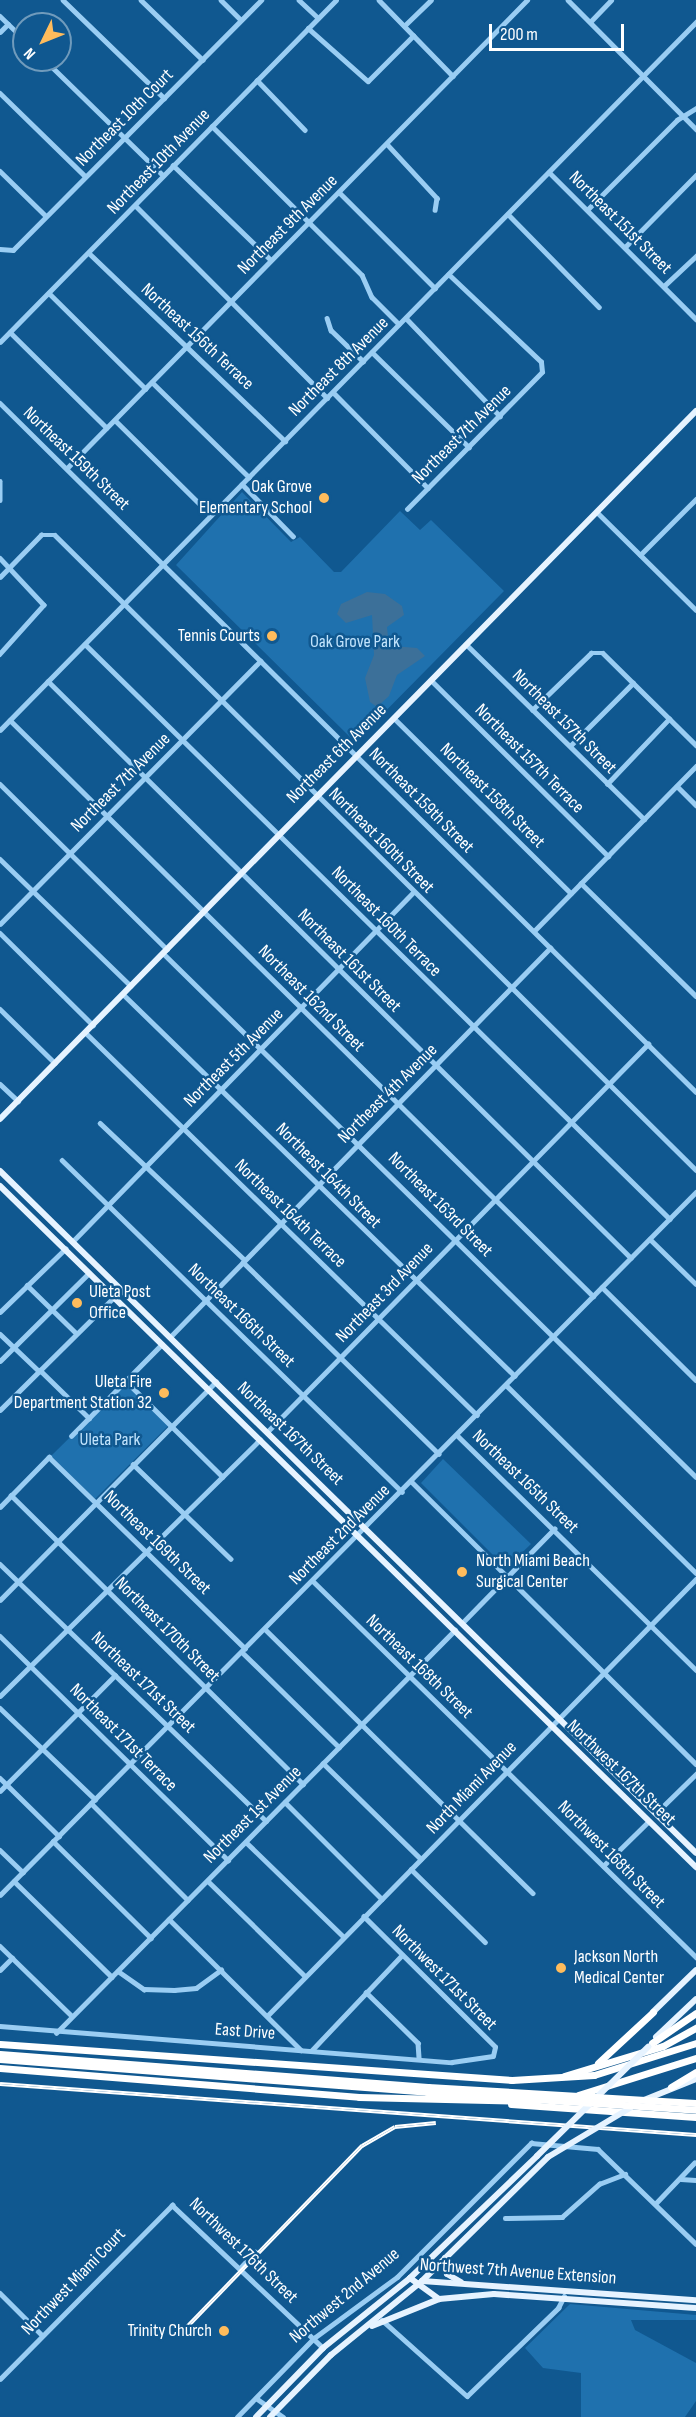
<!DOCTYPE html>
<style>
body{margin:0}
#map{position:relative;width:696px;height:2417px;overflow:hidden;background:#105890;font-family:"Sofia Sans Condensed",sans-serif}
div>[style]{position:absolute}
[style*='--x']{left:calc(var(--x)*1px);top:calc(var(--y)*1px);width:calc(var(--w)*1px);rotate:calc(var(--a)*1deg)}
.green>*{inset:0;background:#1f71ae}
.water>*{inset:0;background:#3c7099}
.minor>*{height:4.5px;margin:-2.25px;padding:0 2.25px;transform-origin:2.25px;border-radius:2.25px;background:#9acdf3}
.major>*{height:6px;margin:-3px;padding:0 3px;transform-origin:3px;border-radius:3px;background:#e6f3ff}
.highway>*{height:7px;margin:-3.5px;padding:0 3.5px;transform-origin:3.5px;border-radius:3.5px;background:#fff}
.rail>*{height:4px;margin-top:-2px;transform-origin:0;background:repeating-linear-gradient(90deg,#105890 0 4.5px,#fff 0 9px);box-sizing:border-box;border-block:2px solid #fff}
.major-bridge>*{height:6px;margin:-3px;padding:0 3px;transform-origin:3px;border-radius:3px;background:#e6f3ff}
.highway-bridge>*{height:7px;margin:-3.5px;padding:0 3.5px;transform-origin:3.5px;border-radius:3.5px;background:#fff}
.dots>*{width:16px;height:16px;translate:-50% -50%;box-sizing:border-box;border:3px solid #105890;border-radius:50%}
span{translate:-50% -50%;white-space:nowrap;text-align:center;line-height:1.15;-webkit-text-stroke:5px #105890;paint-order:stroke}
.street-label{font-size:18px;color:#fff}
.poi-label{font-size:18px;color:#fff}
.right{translate:-100% -50%;text-align:right}
.left{translate:0 -50%;text-align:left}
.park-label{font-size:18px;color:#c2e4fd}
.north{position:absolute;left:12px;top:12px;width:60px;height:60px;box-sizing:border-box;background:#105890;border:2px solid #709bbc;border-radius:50%;rotate:227deg;font-size:16px;font-weight:700;line-height:24px;text-align:center;color:#fff}
.north::after{content:'';display:block;margin:auto;width:21px;height:27px;background:#ffbc5c;clip-path:polygon(50% 0,100% 100%,50% 72%,0 100%)}
.scale{position:absolute;left:489px;top:24px;width:135px;height:27px;box-sizing:border-box;border:3px solid #fff;border-top:0;padding-left:8px;font-size:18px;line-height:21px;white-space:nowrap;color:#fff;-webkit-text-stroke:4px #105890;paint-order:stroke}
</style>
<div id="map">
<div class="green">
<div style="clip-path:polygon(242px 492px,291px 542px,300px 537px,334px 572px,341px 572px,400px 511px,420px 530px,431px 520px,504px 591px,359px 738px,352px 739px,176px 565px)"></div>
<div style="clip-path:polygon(125px 1383px,170px 1424px,95px 1499px,51px 1456px)"></div>
<div style="clip-path:polygon(443px 1459px,531px 1544px,506px 1568px,421px 1483px)"></div>
<div style="clip-path:polygon(570px 2304px,696px 2315px,696px 2320px,631px 2320px,635px 2330px,696px 2363px,696px 2401px,685px 2417px,581px 2417px,581px 2373px,543px 2368px,525px 2348px)"></div>
</div>
<div class="water">
<div style="clip-path:polygon(367px 592px,385px 594px,402px 606px,404px 615px,387px 627px,388px 637px,393px 646px,417px 648px,425px 656px,397px 675px,389px 696px,377px 707px,370px 702px,365px 678px,374px 655px,372px 615px,346px 623px,337px 614px,341px 604px)"></div>
</div>
<div class="minor">
<div style="--x:63;--y:0;--w:141;--a:44.1"></div>
<div style="--x:141;--y:0;--w:86;--a:44.1"></div>
<div style="--x:221;--y:0;--w:28;--a:45"></div>
<div style="--x:299;--y:0;--w:26;--a:43"></div>
<div style="--x:379;--y:0;--w:106;--a:45.8"></div>
<div style="--x:568;--y:0;--w:182;--a:45.2"></div>
<div style="--x:0;--y:16;--w:33;--a:44"></div>
<div style="--x:590;--y:22;--w:30;--a:-46"></div>
<div style="--x:404;--y:26;--w:37;--a:-44"></div>
<div style="--x:308;--y:28;--w:80;--a:41.5"></div>
<div style="--x:368;--y:81;--w:64;--a:-45"></div>
<div style="--x:0;--y:32;--w:11;--a:-45"></div>
<div style="--x:45;--y:60;--w:165;--a:44.3"></div>
<div style="--x:257;--y:80;--w:69;--a:46.2"></div>
<div style="--x:0;--y:93;--w:119;--a:44.3"></div>
<div style="--x:212;--y:126;--w:211;--a:44.8"></div>
<div style="--x:362;--y:275;--w:24;--a:66"></div>
<div style="--x:372;--y:297;--w:38;--a:45"></div>
<div style="--x:387;--y:144;--w:74;--a:47.2"></div>
<div style="--x:437;--y:198;--w:12;--a:99"></div>
<div style="--x:173;--y:165;--w:136;--a:44.1"></div>
<div style="--x:0;--y:171;--w:64;--a:44.4"></div>
<div style="--x:549;--y:172;--w:208;--a:45"></div>
<div style="--x:339;--y:192;--w:136;--a:45"></div>
<div style="--x:136;--y:206;--w:271;--a:45.1"></div>
<div style="--x:588;--y:209;--w:126;--a:-45"></div>
<div style="--x:677;--y:120;--w:22;--a:-32"></div>
<div style="--x:508;--y:214;--w:130;--a:45.6"></div>
<div style="--x:625;--y:247;--w:101;--a:-45.4"></div>
<div style="--x:0;--y:249;--w:13;--a:4"></div>
<div style="--x:13;--y:250;--w:352;--a:-45.2"></div>
<div style="--x:89;--y:253;--w:272;--a:43.8"></div>
<div style="--x:664;--y:286;--w:44;--a:-43.2"></div>
<div style="--x:49;--y:293;--w:136;--a:44.7"></div>
<div style="--x:327;--y:318;--w:13;--a:72"></div>
<div style="--x:331;--y:330;--w:45;--a:44.1"></div>
<div style="--x:406;--y:318;--w:136;--a:46.2"></div>
<div style="--x:10;--y:332;--w:136;--a:44.7"></div>
<div style="--x:0;--y:342;--w:479;--a:-45.5"></div>
<div style="--x:372;--y:352;--w:136;--a:44.4"></div>
<div style="--x:152;--y:382;--w:136;--a:44.4"></div>
<div style="--x:333;--y:392;--w:135;--a:45.3"></div>
<div style="--x:0;--y:403;--w:979;--a:44.71"></div>
<div style="--x:115;--y:420;--w:135;--a:44.7"></div>
<div style="--x:67;--y:468;--w:656;--a:-45.49"></div>
<div style="--x:0;--y:481;--w:19;--a:90"></div>
<div style="--x:242;--y:484;--w:73;--a:45.6"></div>
<div style="--x:407;--y:509;--w:192;--a:-45.4"></div>
<div style="--x:542;--y:372;--w:10;--a:-96"></div>
<div style="--x:541;--y:362;--w:127;--a:-136.6"></div>
<div style="--x:597;--y:512;--w:139;--a:44.7"></div>
<div style="--x:640;--y:555;--w:79;--a:-45"></div>
<div style="--x:0;--y:558;--w:64;--a:46.9"></div>
<div style="--x:44;--y:605;--w:66;--a:131.9"></div>
<div style="--x:0;--y:577;--w:59;--a:-45.7"></div>
<div style="--x:41;--y:535;--w:14;--a:0"></div>
<div style="--x:55;--y:535;--w:902;--a:44.73"></div>
<div style="--x:85;--y:644;--w:820;--a:44.51"></div>
<div style="--x:466;--y:644;--w:250;--a:44.5"></div>
<div style="--x:431;--y:680;--w:250;--a:44.8"></div>
<div style="--x:48;--y:681;--w:820;--a:44.7"></div>
<div style="--x:532;--y:710;--w:82;--a:-44"></div>
<div style="--x:591;--y:653;--w:12;--a:0"></div>
<div style="--x:603;--y:653;--w:131;--a:44.7"></div>
<div style="--x:394;--y:718;--w:249;--a:44.7"></div>
<div style="--x:10;--y:720;--w:820;--a:44.65"></div>
<div style="--x:0;--y:730;--w:993;--a:-45.49"></div>
<div style="--x:570;--y:746;--w:89;--a:-45"></div>
<div style="--x:0;--y:784;--w:235;--a:44.7"></div>
<div style="--x:607;--y:784;--w:90;--a:-46.4"></div>
<div style="--x:677;--y:786;--w:27;--a:45"></div>
<div style="--x:0;--y:859;--w:182;--a:44.1"></div>
<div style="--x:581;--y:883;--w:161;--a:44.5"></div>
<div style="--x:0;--y:924;--w:370;--a:-45.3"></div>
<div style="--x:534;--y:931;--w:231;--a:-45.5"></div>
<div style="--x:0;--y:933;--w:131;--a:44.7"></div>
<div style="--x:163;--y:953;--w:747;--a:44.51"></div>
<div style="--x:123;--y:994;--w:547;--a:44.26"></div>
<div style="--x:0;--y:1009;--w:77;--a:44.5"></div>
<div style="--x:85;--y:1032;--w:548;--a:44.33"></div>
<div style="--x:0;--y:1084;--w:25;--a:43"></div>
<div style="--x:100;--y:1123;--w:199;--a:43.4"></div>
<div style="--x:62;--y:1160;--w:475;--a:44.3"></div>
<div style="--x:650;--y:1239;--w:64;--a:44.4"></div>
<div style="--x:72;--y:1242;--w:488;--a:-45.7"></div>
<div style="--x:243;--y:1262;--w:274;--a:44.4"></div>
<div style="--x:27;--y:1285;--w:69;--a:44.4"></div>
<div style="--x:602;--y:1287;--w:132;--a:44.7"></div>
<div style="--x:0;--y:1312;--w:91;--a:-44.1"></div>
<div style="--x:0;--y:1334;--w:54;--a:43.5"></div>
<div style="--x:170;--y:1337;--w:544;--a:-45.67"></div>
<div style="--x:0;--y:1361;--w:125;--a:-44.7"></div>
<div style="--x:40;--y:1370;--w:69;--a:44.4"></div>
<div style="--x:126;--y:1381;--w:136;--a:44.7"></div>
<div style="--x:506;--y:1385;--w:267;--a:44.7"></div>
<div style="--x:0;--y:1410;--w:161;--a:-44.7"></div>
<div style="--x:267;--y:1432;--w:544;--a:-45.52"></div>
<div style="--x:457;--y:1435;--w:335;--a:44.5"></div>
<div style="--x:71;--y:1436;--w:129;--a:-45.3"></div>
<div style="--x:133;--y:1464;--w:136;--a:44.1"></div>
<div style="--x:412;--y:1482;--w:400;--a:44.8"></div>
<div style="--x:11;--y:1495;--w:411;--a:44.7"></div>
<div style="--x:0;--y:1507;--w:70;--a:-45.6"></div>
<div style="--x:49;--y:1457;--w:274;--a:44.3"></div>
<div style="--x:0;--y:1564;--w:370;--a:44"></div>
<div style="--x:313;--y:1581;--w:537;--a:44.47"></div>
<div style="--x:0;--y:1600;--w:307;--a:-45.3"></div>
<div style="--x:462;--y:1623;--w:132;--a:-45.6"></div>
<div style="--x:265;--y:1629;--w:376;--a:44.6"></div>
<div style="--x:0;--y:1636;--w:320;--a:44.5"></div>
<div style="--x:242;--y:1652;--w:136;--a:44.4"></div>
<div style="--x:0;--y:1696;--w:365;--a:-44.6"></div>
<div style="--x:0;--y:1708;--w:132;--a:43.8"></div>
<div style="--x:323;--y:1763;--w:137;--a:44.4"></div>
<div style="--x:0;--y:1778;--w:83;--a:44.5"></div>
<div style="--x:0;--y:1791;--w:163;--a:-45.2"></div>
<div style="--x:285;--y:1802;--w:137;--a:45"></div>
<div style="--x:91;--y:1803;--w:137;--a:45"></div>
<div style="--x:656;--y:1813;--w:56;--a:-44.3"></div>
<div style="--x:53;--y:1841;--w:138;--a:44.7"></div>
<div style="--x:246;--y:1842;--w:136;--a:44.1"></div>
<div style="--x:0;--y:1850;--w:32;--a:44"></div>
<div style="--x:603;--y:1866;--w:64;--a:-44.4"></div>
<div style="--x:411;--y:1869;--w:104;--a:44.6"></div>
<div style="--x:14;--y:1881;--w:137;--a:44.4"></div>
<div style="--x:208;--y:1881;--w:136;--a:44.4"></div>
<div style="--x:0;--y:1895;--w:989;--a:-45.29"></div>
<div style="--x:169;--y:1919;--w:186;--a:44.8"></div>
<div style="--x:0;--y:1946;--w:100;--a:44.2"></div>
<div style="--x:0;--y:1970;--w:17;--a:-45"></div>
<div style="--x:118;--y:1971;--w:32;--a:35"></div>
<div style="--x:144;--y:1989;--w:30;--a:2"></div>
<div style="--x:174;--y:1990;--w:22;--a:-5"></div>
<div style="--x:196;--y:1988;--w:31;--a:-36"></div>
<div style="--x:366;--y:1992;--w:73;--a:44.4"></div>
<div style="--x:418;--y:2043;--w:15;--a:86"></div>
<div style="--x:267;--y:2016;--w:612;--a:-45.53"></div>
<div style="--x:0;--y:2026;--w:453;--a:4.6"></div>
<div style="--x:452;--y:2062;--w:41;--a:-8.3"></div>
<div style="--x:493;--y:2056;--w:9;--a:-77"></div>
<div style="--x:495;--y:2047;--w:185;--a:-135.2"></div>
<div style="--x:56;--y:2033;--w:567;--a:-45.29"></div>
<div style="--x:311;--y:2051;--w:132;--a:-46.5"></div>
<div style="--x:681;--y:2179;--w:15;--a:4"></div>
<div style="--x:655;--y:2204;--w:57;--a:-46.4"></div>
<div style="--x:505;--y:2218;--w:57;--a:-1"></div>
<div style="--x:562;--y:2217;--w:50;--a:-41.7"></div>
<div style="--x:599;--y:2184;--w:28;--a:-21"></div>
<div style="--x:240;--y:2268;--w:22;--a:-47"></div>
<div style="--x:0;--y:2293;--w:59;--a:45"></div>
<div style="--x:382;--y:2320;--w:114;--a:41.8"></div>
<div style="--x:467;--y:2396;--w:127;--a:-44"></div>
<div style="--x:558;--y:2308;--w:13;--a:-63"></div>
<div style="--x:0;--y:2379;--w:245;--a:-45.3"></div>
<div style="--x:172;--y:2205;--w:208;--a:43.4"></div>
<div style="--x:256;--y:2398;--w:33;--a:35"></div>
<div style="--x:237;--y:2417;--w:110;--a:-45.7"></div>
<div style="--x:314;--y:2338;--w:103;--a:-36.3"></div>
<div style="--x:397;--y:2277;--w:190;--a:-45"></div>
<div style="--x:531;--y:2143;--w:67;--a:5.1"></div>
<div style="--x:598;--y:2149;--w:136;--a:44.1"></div>
</div>
<div class="major">
<div style="--x:0;--y:1119;--w:993;--a:-45.49"></div>
<div style="--x:0;--y:1171;--w:974;--a:44.42"></div>
<div style="--x:0;--y:1186;--w:974;--a:44.38"></div>
<div style="--x:653;--y:2012;--w:60;--a:-44.3"></div>
<div style="--x:656;--y:2037;--w:55;--a:-43.5"></div>
<div style="--x:644;--y:2100;--w:56;--a:-22"></div>
<div style="--x:445;--y:2258;--w:16;--a:83"></div>
<div style="--x:447;--y:2274;--w:16;--a:30"></div>
<div style="--x:410;--y:2278;--w:36;--a:36"></div>
<div style="--x:439;--y:2299;--w:55;--a:-5.2"></div>
<div style="--x:494;--y:2294;--w:202;--a:4"></div>
<div style="--x:422;--y:2281;--w:275;--a:4"></div>
<div style="--x:372;--y:2326;--w:72;--a:-21.9"></div>
<div style="--x:256;--y:2417;--w:96;--a:-45.8"></div>
<div style="--x:323;--y:2348;--w:112;--a:-38.8"></div>
<div style="--x:410;--y:2278;--w:176;--a:-43.8"></div>
<div style="--x:270;--y:2417;--w:87;--a:-45.5"></div>
<div style="--x:331;--y:2355;--w:117;--a:-39.1"></div>
<div style="--x:422;--y:2281;--w:177;--a:-44.5"></div>
</div>
<div class="highway">
<div style="--x:652;--y:2043;--w:53;--a:-34.3"></div>
<div style="--x:0;--y:2044;--w:513;--a:4.02"></div>
<div style="--x:512;--y:2080;--w:82;--a:-3.5"></div>
<div style="--x:594;--y:2075;--w:107;--a:-17.4"></div>
<div style="--x:0;--y:2054;--w:429;--a:4.4"></div>
<div style="--x:0;--y:2059;--w:428;--a:4.4"></div>
<div style="--x:598;--y:2063;--w:75;--a:-42.8"></div>
<div style="--x:0;--y:2068;--w:360;--a:4.6"></div>
<div style="--x:359;--y:2097;--w:176;--a:1.3"></div>
<div style="--x:564;--y:2076;--w:103;--a:-16.9"></div>
<div style="--x:663;--y:2046;--w:38;--a:-29"></div>
<div style="--x:671;--y:2087;--w:29;--a:-31"></div>
<div style="--x:578;--y:2095;--w:124;--a:-17.4"></div>
<div style="--x:511;--y:2104;--w:185;--a:4"></div>
</div>
<div class="rail">
<div style="--x:0;--y:2084;--w:698;--a:4.19"></div>
<div style="--x:185;--y:2329;--w:255;--a:-46"></div>
<div style="--x:362;--y:2146;--w:38;--a:-30"></div>
<div style="--x:395;--y:2127;--w:41;--a:-5.6"></div>
</div>
<div class="major-bridge">
<div style="--x:537;--y:2156;--w:156;--a:-44.5"></div>
<div style="--x:548;--y:2157;--w:96;--a:-30.9"></div>
</div>
<div class="highway-bridge">
<div style="--x:428;--y:2087;--w:268;--a:3.4"></div>
<div style="--x:427;--y:2092;--w:270;--a:3.8"></div>
</div>
<div class="dots">
<div style="left:324px;top:498px;background:#ffbc5c"></div>
<div style="left:272px;top:636px;background:#ffbc5c"></div>
<div style="left:77px;top:1303px;background:#ffbc5c"></div>
<div style="left:164px;top:1393px;background:#ffbc5c"></div>
<div style="left:462px;top:1572px;background:#ffbc5c"></div>
<div style="left:561px;top:1968px;background:#ffbc5c"></div>
<div style="left:224px;top:2331px;background:#ffbc5c"></div>
</div>
<div class="street-label">
<span style="left:125px;top:118px;rotate:-45deg">Northeast 10th Court</span>
<span style="left:159px;top:162px;rotate:-46deg">Northeast 10th Avenue</span>
<span style="left:620px;top:223px;rotate:45deg">Northeast 151st Street</span>
<span style="left:288px;top:225px;rotate:-45deg">Northeast 9th Avenue</span>
<span style="left:197px;top:337px;rotate:43deg">Northeast 156th Terrace</span>
<span style="left:339px;top:367px;rotate:-45deg">Northeast 8th Avenue</span>
<span style="left:462px;top:435px;rotate:-45deg">Northeast 7th Avenue</span>
<span style="left:76px;top:459px;rotate:44deg">Northeast 159th Street</span>
<span style="left:564px;top:722px;rotate:45deg">Northeast 157th Street</span>
<span style="left:337px;top:754px;rotate:-45deg">Northeast 6th Avenue</span>
<span style="left:529px;top:759px;rotate:45deg">Northeast 157th Terrace</span>
<span style="left:121px;top:783px;rotate:-45deg">Northeast 7th Avenue</span>
<span style="left:492px;top:796px;rotate:45deg">Northeast 158th Street</span>
<span style="left:421px;top:801px;rotate:45deg">Northeast 159th Street</span>
<span style="left:381px;top:841px;rotate:45deg">Northeast 160th Street</span>
<span style="left:386px;top:922px;rotate:45deg">Northeast 160th Terrace</span>
<span style="left:349px;top:961px;rotate:45deg">Northeast 161st Street</span>
<span style="left:311px;top:999px;rotate:45deg">Northeast 162nd Street</span>
<span style="left:234px;top:1058px;rotate:-45deg">Northeast 5th Avenue</span>
<span style="left:388px;top:1094px;rotate:-45deg">Northeast 4th Avenue</span>
<span style="left:328px;top:1176px;rotate:45deg">Northeast 164th Street</span>
<span style="left:440px;top:1205px;rotate:45deg">Northeast 163rd Street</span>
<span style="left:290px;top:1214px;rotate:44deg">Northeast 164th Terrace</span>
<span style="left:385px;top:1293px;rotate:-46deg">Northeast 3rd Avenue</span>
<span style="left:241px;top:1316px;rotate:44deg">Northeast 166th Street</span>
<span style="left:290px;top:1434px;rotate:44deg">Northeast 167th Street</span>
<span style="left:525px;top:1482px;rotate:44deg">Northeast 165th Street</span>
<span style="left:340px;top:1535px;rotate:-45deg">Northeast 2nd Avenue</span>
<span style="left:157px;top:1543px;rotate:44deg">Northeast 169th Street</span>
<span style="left:167px;top:1630px;rotate:45deg">Northeast 170th Street</span>
<span style="left:419px;top:1667px;rotate:44deg">Northeast 168th Street</span>
<span style="left:143px;top:1683px;rotate:44deg">Northeast 171st Street</span>
<span style="left:123px;top:1738px;rotate:45deg">Northeast 171st Terrace</span>
<span style="left:621px;top:1773px;rotate:44deg">Northwest 167th Street</span>
<span style="left:472px;top:1788px;rotate:-46deg">North Miami Avenue</span>
<span style="left:253px;top:1815px;rotate:-45deg">Northeast 1st Avenue</span>
<span style="left:611px;top:1855px;rotate:45deg">Northwest 168th Street</span>
<span style="left:444px;top:1978px;rotate:45deg">Northwest 171st Street</span>
<span style="left:245px;top:2032px;rotate:4deg">East Drive</span>
<span style="left:243px;top:2251px;rotate:44deg">Northwest 176th Street</span>
<span style="left:518px;top:2272px;rotate:4deg">Northwest 7th Avenue Extension</span>
<span style="left:74px;top:2282px;rotate:-46deg">Northwest Miami Court</span>
<span style="left:345px;top:2296px;rotate:-40deg">Northwest 2nd Avenue</span>
</div>
<div class="poi-label">
<span class="right" style="left:312px;top:498px">Oak Grove<br>Elementary School</span>
<span class="right" style="left:260px;top:636px">Tennis Courts</span>
<span class="left" style="left:89px;top:1303px">Uleta Post<br>Office</span>
<span class="right" style="left:152px;top:1393px">Uleta Fire<br>Department Station 32</span>
<span class="left" style="left:476px;top:1572px">North Miami Beach<br>Surgical Center</span>
<span class="left" style="left:574px;top:1968px">Jackson North<br>Medical Center</span>
<span class="right" style="left:212px;top:2331px">Trinity Church</span>
</div>
<div class="park-label">
<span style="left:355px;top:642px">Oak Grove Park</span>
<span style="left:110px;top:1440px">Uleta Park</span>
</div>
<div class="north">N</div>
<div class="scale">200 m</div>
</div>
